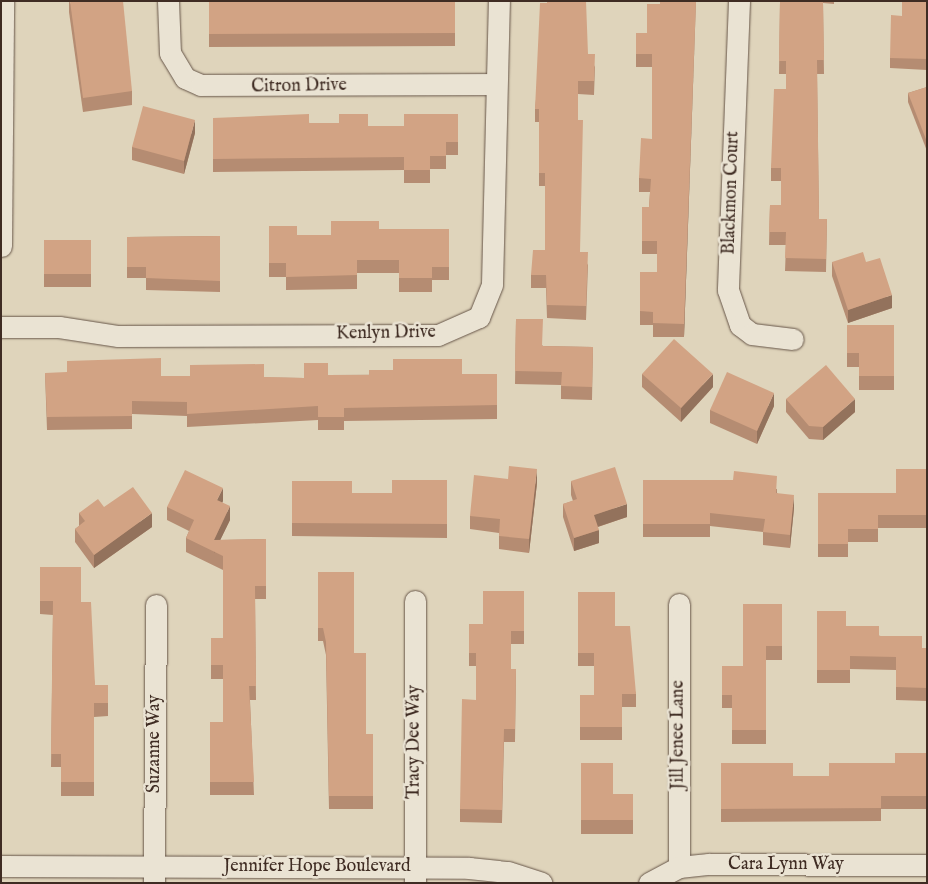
<!DOCTYPE html>
<style>
body{margin:0}
#map{position:relative;width:928px;height:884px;overflow:hidden;background:#dfd4bb;font-family:"IM FELL English",serif}
div>[style]{position:absolute}
[style*='--x']{left:calc(var(--x)*1px);top:calc(var(--y)*1px);width:calc(var(--w)*1px);rotate:calc(var(--a)*1deg)}
.roads{filter:drop-shadow(0 0 1px #675649) drop-shadow(0 0 1px #675649)}
.minor>*{height:21px;margin:-10.5px;padding:0 10.5px;transform-origin:10.5px;border-radius:10.5px;background:#eae3d3}
.wall>*{inset:0;background:#b58c72}
.shaded-wall>*{inset:0;background:#93725c}
.building>*{inset:0;background:#d2a384}
span{translate:-50% -50%;white-space:nowrap;text-align:center;line-height:1.15;-webkit-text-stroke:5px #eae3d3;paint-order:stroke}
.street-label{font-size:18px;color:#3f2c23}
.frame{position:absolute;inset:0;border:2px solid #3f2c23;pointer-events:none}
</style>
<div id="map">
<div class="roads">
<div class="minor">
<div style="--x:168;--y:1;--w:52;--a:87.8"></div>
<div style="--x:170;--y:53;--w:29;--a:59"></div>
<div style="--x:185;--y:78;--w:17;--a:24"></div>
<div style="--x:201;--y:85;--w:295;--a:-0.2"></div>
<div style="--x:739;--y:1;--w:289;--a:92.2"></div>
<div style="--x:728;--y:290;--w:37;--a:71"></div>
<div style="--x:740;--y:325;--w:15;--a:37"></div>
<div style="--x:752;--y:334;--w:41;--a:7"></div>
<div style="--x:1;--y:246;--w:245;--a:-89.5"></div>
<div style="--x:1;--y:327;--w:58;--a:0"></div>
<div style="--x:59;--y:327;--w:60;--a:8.7"></div>
<div style="--x:118;--y:336;--w:320;--a:-0.2"></div>
<div style="--x:438;--y:335;--w:45;--a:-23.7"></div>
<div style="--x:479;--y:317;--w:35;--a:-68"></div>
<div style="--x:492;--y:284;--w:283;--a:-88.6"></div>
<div style="--x:415;--y:601;--w:282;--a:90"></div>
<div style="--x:1;--y:866;--w:468;--a:0.2"></div>
<div style="--x:469;--y:868;--w:39;--a:6"></div>
<div style="--x:508;--y:872;--w:35;--a:18"></div>
<div style="--x:679;--y:867;--w:263;--a:-90"></div>
<div style="--x:154;--y:882;--w:277;--a:-89.6"></div>
<div style="--x:649;--y:883;--w:34;--a:-28"></div>
<div style="--x:679;--y:867;--w:30;--a:-6"></div>
<div style="--x:709;--y:864;--w:218;--a:0.3"></div>
</div>
</div>
<div class="wall">
<div style="clip-path:polygon(69px 1px,132px 91px,132px 105px,83px 112px,69px 12px)"></div>
<div style="clip-path:polygon(209px 1px,455px 1px,455px 46px,209px 47px)"></div>
<div style="clip-path:polygon(660px 1px,696px 1px,684px 337px,653px 337px,653px 325px,640px 325px,640px 272px,657px 272px,657px 254px,642px 254px,642px 207px,649px 207px,650px 192px,639px 192px,639px 178px,652px 139px,652px 67px,636px 67px,636px 33px,647px 33px,660px 4px)"></div>
<div style="clip-path:polygon(780px 1px,834px 1px,834px 4px,823px 3px,824px 74px,817px 74px,819px 219px,827px 219px,826px 272px,785px 271px,786px 245px,769px 245px,770px 205px,781px 205px,781px 181px,771px 181px,771px 168px,786px 89px,786px 74px,779px 74px)"></div>
<div style="clip-path:polygon(927px 1px,927px 70px,890px 68px,890px 58px,902px 16px)"></div>
<div style="clip-path:polygon(546px 3px,588px 54px,595px 67px,594px 95px,578px 94px,578px 120px,580px 252px,588px 265px,586px 320px,547px 318px,546px 288px,531px 288px,531px 275px,545px 250px,545px 186px,539px 186px,539px 122px,535px 122px,535px 109px)"></div>
<div style="clip-path:polygon(927px 87px,927px 151px,908px 102px,908px 93px)"></div>
<div style="clip-path:polygon(458px 114px,458px 155px,446px 155px,446px 169px,430px 169px,430px 183px,404px 183px,404px 170px,213px 172px,213px 118px,368px 126px,404px 126px)"></div>
<div style="clip-path:polygon(195px 133px,184px 174px,132px 160px,132px 147px)"></div>
<div style="clip-path:polygon(269px 226px,297px 235px,331px 235px,379px 229px,449px 229px,449px 280px,432px 280px,432px 292px,399px 292px,399px 273px,357px 273px,357px 289px,286px 290px,286px 277px,269px 277px)"></div>
<div style="clip-path:polygon(220px 236px,220px 292px,146px 290px,146px 278px,127px 278px,127px 237px)"></div>
<div style="clip-path:polygon(44px 240px,91px 240px,91px 287px,44px 287px)"></div>
<div style="clip-path:polygon(832px 262px,866px 262px,892px 308px,848px 323px,832px 276px)"></div>
<div style="clip-path:polygon(516px 319px,543px 346px,593px 347px,592px 400px,561px 399px,561px 385px,515px 384px)"></div>
<div style="clip-path:polygon(847px 325px,894px 325px,894px 390px,859px 390px,859px 367px,847px 367px)"></div>
<div style="clip-path:polygon(45px 373px,161px 376px,304px 378px,328px 375px,497px 374px,497px 419px,344px 421px,344px 430px,318px 430px,318px 420px,187px 427px,187px 416px,132px 414px,132px 429px,47px 430px)"></div>
<div style="clip-path:polygon(642px 374px,713px 387px,681px 422px,642px 387px)"></div>
<div style="clip-path:polygon(786px 399px,855px 412px,823px 440px,809px 439px,786px 412px)"></div>
<div style="clip-path:polygon(774px 406px,757px 444px,710px 423px,710px 410px)"></div>
<div style="clip-path:polygon(927px 469px,927px 528px,878px 528px,878px 542px,848px 542px,848px 557px,818px 557px,818px 493px,896px 493px)"></div>
<div style="clip-path:polygon(447px 480px,447px 538px,292px 536px,292px 481px,352px 493px,392px 493px)"></div>
<div style="clip-path:polygon(643px 480px,777px 489px,777px 493px,794px 508px,790px 548px,763px 545px,763px 532px,710px 526px,710px 537px,643px 537px)"></div>
<div style="clip-path:polygon(571px 481px,627px 517px,598px 527px,599px 543px,574px 551px,563px 517px,563px 504px,573px 501px,571px 495px)"></div>
<div style="clip-path:polygon(537px 483px,529px 553px,499px 549px,499px 533px,470px 529px,470px 516px)"></div>
<div style="clip-path:polygon(223px 501px,222px 502px,230px 520px,220px 540px,266px 539px,266px 599px,255px 599px,256px 700px,250px 700px,254px 795px,210px 795px,210px 722px,223px 722px,223px 679px,211px 679px,211px 638px,223px 638px,223px 570px,186px 552px,186px 538px,189px 531px,167px 520px,167px 507px)"></div>
<div style="clip-path:polygon(104px 507px,152px 527px,94px 568px,75px 542px,75px 529px,79px 526px,79px 513px)"></div>
<div style="clip-path:polygon(40px 567px,81px 602px,95px 685px,108px 685px,108px 716px,94px 717px,94px 796px,61px 796px,61px 767px,51px 767px,53px 615px,40px 614px)"></div>
<div style="clip-path:polygon(318px 572px,354px 653px,366px 734px,373px 734px,373px 809px,329px 809px,326px 655px,323px 641px,318px 641px)"></div>
<div style="clip-path:polygon(524px 591px,524px 644px,511px 644px,511px 669px,516px 669px,515px 742px,504px 742px,502px 823px,460px 822px,460px 809px,476px 700px,476px 666px,469px 666px,469px 624px,483px 624px)"></div>
<div style="clip-path:polygon(578px 592px,615px 626px,636px 694px,636px 707px,622px 707px,622px 740px,580px 740px,580px 695px,594px 695px,594px 666px,578px 666px)"></div>
<div style="clip-path:polygon(782px 604px,782px 660px,766px 660px,766px 744px,732px 744px,732px 708px,722px 708px,722px 666px,743px 666px)"></div>
<div style="clip-path:polygon(817px 611px,846px 626px,922px 648px,927px 648px,927px 701px,896px 700px,896px 670px,850px 669px,850px 683px,817px 683px)"></div>
<div style="clip-path:polygon(927px 753px,927px 809px,881px 809px,881px 821px,721px 822px,721px 763px,793px 776px,829px 776px,895px 763px)"></div>
<div style="clip-path:polygon(581px 763px,613px 794px,633px 794px,633px 834px,581px 834px)"></div>
</div>
<div class="shaded-wall">
<div style="clip-path:polygon(696px 1px,684px 337px,684px 324px)"></div>
<div style="clip-path:polygon(195px 120px,195px 133px,184px 174px,184px 161px)"></div>
<div style="clip-path:polygon(892px 295px,892px 308px,848px 323px,848px 310px)"></div>
<div style="clip-path:polygon(713px 374px,713px 387px,681px 422px,681px 408px)"></div>
<div style="clip-path:polygon(774px 393px,774px 406px,757px 444px,757px 431px)"></div>
<div style="clip-path:polygon(855px 399px,855px 412px,823px 440px,823px 427px)"></div>
<div style="clip-path:polygon(537px 469px,537px 483px,529px 553px,529px 539px)"></div>
<div style="clip-path:polygon(223px 488px,223px 501px,217px 513px,217px 500px)"></div>
<div style="clip-path:polygon(794px 495px,794px 508px,790px 548px,790px 535px)"></div>
<div style="clip-path:polygon(627px 504px,627px 517px,594px 528px,594px 515px)"></div>
<div style="clip-path:polygon(230px 506px,230px 520px,214px 553px,214px 540px)"></div>
<div style="clip-path:polygon(152px 513px,152px 527px,94px 568px,94px 555px)"></div>
<div style="clip-path:polygon(599px 530px,599px 543px,574px 551px,574px 538px)"></div>
</div>
<div class="building">
<div style="clip-path:polygon(70px 1px,123px 1px,132px 91px,83px 98px)"></div>
<div style="clip-path:polygon(209px 1px,455px 1px,455px 33px,209px 34px)"></div>
<div style="clip-path:polygon(547px 1px,586px 1px,588px 54px,595px 54px,594px 81px,578px 81px,578px 120px,583px 120px,580px 252px,588px 252px,586px 306px,547px 305px,546px 275px,531px 275px,533px 250px,545px 250px,545px 173px,539px 173px,539px 109px,535px 109px,540px 3px,547px 3px)"></div>
<div style="clip-path:polygon(660px 1px,696px 1px,684px 324px,653px 323px,653px 312px,640px 311px,640px 272px,657px 272px,657px 241px,642px 241px,642px 207px,649px 207px,651px 179px,639px 178px,641px 138px,652px 139px,652px 54px,636px 54px,636px 33px,647px 33px,647px 4px,660px 4px)"></div>
<div style="clip-path:polygon(780px 1px,823px 1px,824px 60px,817px 60px,819px 219px,827px 219px,826px 259px,785px 258px,786px 232px,769px 232px,770px 205px,781px 205px,781px 168px,771px 168px,774px 89px,786px 89px,786px 61px,779px 61px)"></div>
<div style="clip-path:polygon(902px 1px,927px 1px,927px 59px,890px 58px,891px 15px,902px 16px)"></div>
<div style="clip-path:polygon(927px 87px,927px 142px,908px 93px)"></div>
<div style="clip-path:polygon(143px 106px,195px 120px,184px 161px,132px 147px)"></div>
<div style="clip-path:polygon(309px 114px,309px 123px,339px 123px,339px 114px,368px 114px,368px 126px,404px 126px,404px 114px,458px 114px,458px 142px,446px 142px,446px 156px,430px 156px,430px 170px,404px 170px,404px 157px,213px 159px,213px 118px)"></div>
<div style="clip-path:polygon(331px 221px,379px 221px,379px 229px,449px 229px,449px 267px,432px 267px,432px 278px,399px 278px,399px 260px,357px 260px,357px 275px,286px 277px,286px 263px,269px 263px,269px 226px,297px 226px,297px 235px,331px 235px)"></div>
<div style="clip-path:polygon(220px 236px,220px 281px,146px 278px,146px 267px,127px 267px,127px 237px)"></div>
<div style="clip-path:polygon(44px 240px,91px 240px,91px 274px,44px 274px)"></div>
<div style="clip-path:polygon(863px 252px,866px 262px,880px 258px,892px 295px,848px 310px,832px 262px)"></div>
<div style="clip-path:polygon(516px 319px,543px 319px,542px 346px,593px 347px,592px 387px,561px 386px,562px 372px,515px 371px)"></div>
<div style="clip-path:polygon(847px 325px,894px 325px,894px 376px,859px 376px,859px 353px,847px 353px)"></div>
<div style="clip-path:polygon(674px 339px,713px 374px,681px 408px,642px 374px)"></div>
<div style="clip-path:polygon(161px 358px,161px 376px,190px 376px,190px 365px,264px 364px,264px 377px,304px 378px,304px 363px,328px 363px,328px 375px,369px 375px,369px 370px,393px 370px,393px 359px,462px 359px,462px 374px,497px 374px,497px 405px,344px 408px,344px 417px,318px 417px,318px 406px,187px 414px,187px 402px,132px 401px,132px 416px,47px 417px,45px 373px,67px 372px,67px 361px)"></div>
<div style="clip-path:polygon(826px 365px,855px 399px,823px 427px,809px 426px,786px 399px)"></div>
<div style="clip-path:polygon(727px 372px,774px 393px,757px 431px,710px 410px)"></div>
<div style="clip-path:polygon(509px 466px,537px 469px,529px 539px,499px 536px,500px 519px,470px 516px,474px 475px,508px 479px)"></div>
<div style="clip-path:polygon(615px 467px,627px 504px,594px 515px,599px 530px,574px 538px,563px 504px,577px 499px,571px 481px)"></div>
<div style="clip-path:polygon(896px 469px,927px 469px,927px 515px,878px 515px,878px 529px,848px 529px,848px 544px,818px 544px,818px 493px,896px 493px)"></div>
<div style="clip-path:polygon(185px 470px,223px 488px,217px 500px,230px 506px,214px 540px,266px 539px,266px 586px,255px 586px,256px 686px,249px 686px,254px 782px,210px 782px,210px 722px,223px 722px,223px 665px,211px 665px,211px 638px,223px 638px,223px 556px,186px 538px,194px 520px,167px 507px)"></div>
<div style="clip-path:polygon(734px 471px,777px 476px,776px 493px,794px 495px,790px 535px,763px 532px,765px 519px,710px 513px,710px 524px,643px 524px,643px 480px,733px 480px)"></div>
<div style="clip-path:polygon(392px 480px,447px 480px,447px 524px,292px 523px,292px 481px,352px 481px,352px 493px,392px 493px)"></div>
<div style="clip-path:polygon(133px 487px,152px 513px,94px 555px,75px 529px,85px 521px,79px 513px,98px 499px,104px 507px)"></div>
<div style="clip-path:polygon(40px 567px,81px 567px,81px 602px,91px 602px,95px 685px,108px 685px,108px 703px,94px 703px,94px 782px,61px 782px,61px 754px,51px 754px,53px 601px,40px 601px)"></div>
<div style="clip-path:polygon(318px 572px,354px 572px,354px 653px,366px 653px,366px 734px,373px 734px,373px 796px,329px 796px,326px 642px,323px 628px,318px 628px)"></div>
<div style="clip-path:polygon(483px 591px,524px 591px,524px 631px,511px 631px,511px 669px,516px 669px,515px 729px,504px 729px,502px 810px,460px 809px,462px 699px,476px 700px,476px 653px,469px 653px,469px 624px,483px 624px)"></div>
<div style="clip-path:polygon(578px 592px,615px 592px,615px 626px,630px 626px,636px 694px,622px 694px,622px 727px,580px 727px,580px 695px,594px 695px,594px 653px,578px 653px)"></div>
<div style="clip-path:polygon(743px 604px,782px 604px,782px 646px,766px 646px,766px 730px,732px 730px,732px 695px,722px 695px,722px 666px,743px 666px)"></div>
<div style="clip-path:polygon(817px 611px,846px 611px,846px 626px,879px 626px,879px 636px,922px 636px,922px 648px,927px 648px,927px 688px,896px 687px,896px 657px,850px 656px,850px 670px,817px 670px)"></div>
<div style="clip-path:polygon(895px 753px,927px 753px,927px 796px,881px 796px,881px 808px,721px 809px,721px 763px,793px 763px,793px 776px,829px 776px,829px 763px,895px 763px)"></div>
<div style="clip-path:polygon(581px 763px,613px 763px,613px 794px,633px 794px,633px 820px,581px 820px)"></div>
</div>
<div class="street-label">
<span style="left:299px;top:87px;rotate:-1deg">Citron Drive</span>
<span style="left:732px;top:193px;rotate:-88deg">Blackmon Court</span>
<span style="left:386px;top:334px;rotate:-1deg">Kenlyn Drive</span>
<span style="left:679px;top:735px;rotate:-90deg">Jill Jenee Lane</span>
<span style="left:415px;top:742px;rotate:-90deg">Tracy Dee Way</span>
<span style="left:155px;top:744px;rotate:-90deg">Suzanne Way</span>
<span style="left:786px;top:865px">Cara Lynn Way</span>
<span style="left:317px;top:867px">Jennifer Hope Boulevard</span>
</div>
<div class="frame"></div>
</div>
